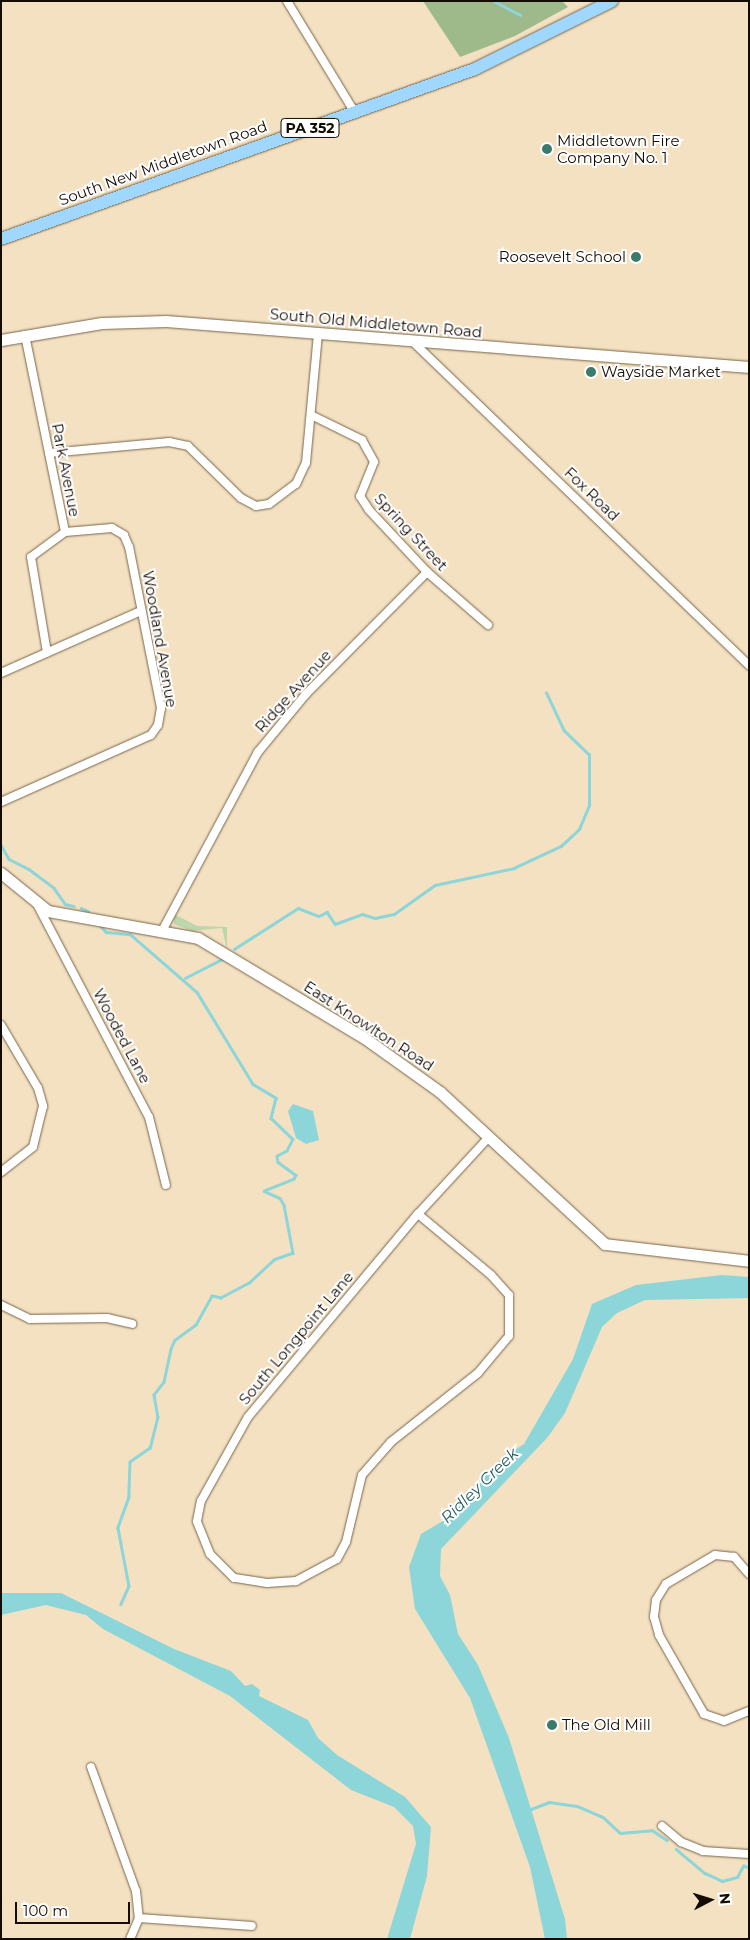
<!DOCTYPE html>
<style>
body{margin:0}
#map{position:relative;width:750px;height:1940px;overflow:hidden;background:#f4e1c2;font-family:Montserrat,sans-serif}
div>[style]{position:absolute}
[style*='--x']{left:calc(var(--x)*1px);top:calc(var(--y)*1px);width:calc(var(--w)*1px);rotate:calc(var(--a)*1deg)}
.green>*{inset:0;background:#bdd6ac}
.forest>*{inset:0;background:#9eb98a}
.water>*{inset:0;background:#8cd5d8}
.stream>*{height:2.5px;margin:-1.25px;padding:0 1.25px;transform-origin:1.25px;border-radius:1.25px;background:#8cd5d8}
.roads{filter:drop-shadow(0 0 1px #77654a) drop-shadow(0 0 1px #77654a)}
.street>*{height:8px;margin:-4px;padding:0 4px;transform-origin:4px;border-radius:4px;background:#fff}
.secondary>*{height:11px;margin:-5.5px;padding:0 5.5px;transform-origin:5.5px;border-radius:5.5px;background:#fff}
.primary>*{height:12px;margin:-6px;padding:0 6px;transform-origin:6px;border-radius:6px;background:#9fd7fe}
.dots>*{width:14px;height:14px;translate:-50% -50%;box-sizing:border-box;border:2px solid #fff;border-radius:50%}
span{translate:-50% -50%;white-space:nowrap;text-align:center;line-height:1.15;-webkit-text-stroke:4px #fff;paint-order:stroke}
.shield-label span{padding:1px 4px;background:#fff;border:1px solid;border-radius:4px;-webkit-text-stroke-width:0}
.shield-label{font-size:14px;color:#130c03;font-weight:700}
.poi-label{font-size:15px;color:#130c03}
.left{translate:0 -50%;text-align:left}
.right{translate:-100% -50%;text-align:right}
.street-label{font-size:15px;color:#130c03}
.water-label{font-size:16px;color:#205c5f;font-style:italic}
.frame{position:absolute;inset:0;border:2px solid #130c03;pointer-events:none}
.north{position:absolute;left:685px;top:1875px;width:50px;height:50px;-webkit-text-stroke:4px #fff;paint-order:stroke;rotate:85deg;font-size:14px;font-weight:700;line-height:20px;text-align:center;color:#130c03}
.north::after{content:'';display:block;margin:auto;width:18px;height:22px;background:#130c03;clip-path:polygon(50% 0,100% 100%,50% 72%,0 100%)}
.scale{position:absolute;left:15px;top:1902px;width:115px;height:22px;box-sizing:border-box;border:2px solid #130c03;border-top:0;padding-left:6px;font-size:15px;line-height:18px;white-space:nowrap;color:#130c03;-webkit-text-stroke:4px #fff;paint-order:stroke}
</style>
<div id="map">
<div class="green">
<div style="clip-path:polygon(174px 914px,197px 926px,227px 927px,227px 950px,222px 928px,192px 931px,174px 924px)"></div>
</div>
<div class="forest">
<div style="clip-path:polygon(423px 1px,562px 1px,568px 7px,515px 36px,460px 57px)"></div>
</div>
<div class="water">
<div style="clip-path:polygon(293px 1104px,313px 1111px,319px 1140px,306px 1144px,296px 1138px,288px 1111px)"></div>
<div style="clip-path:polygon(722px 1275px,749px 1277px,749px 1298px,645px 1300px,617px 1313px,602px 1327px,565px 1413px,547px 1438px,441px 1549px,440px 1576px,450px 1595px,458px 1634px,478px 1665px,509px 1738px,565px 1919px,567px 1939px,545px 1939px,530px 1867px,470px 1698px,415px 1609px,409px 1567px,421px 1534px,448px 1518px,501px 1459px,524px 1444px,573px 1359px,592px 1304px,636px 1285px)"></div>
<div style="clip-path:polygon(1px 1593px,61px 1593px,174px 1649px,231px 1671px,245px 1686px,252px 1684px,260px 1690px,259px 1696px,308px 1720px,318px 1738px,337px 1755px,405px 1797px,431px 1827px,427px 1876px,410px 1939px,387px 1939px,416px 1844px,413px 1826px,394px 1807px,351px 1790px,230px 1696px,103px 1629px,86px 1615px,46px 1605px,1px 1615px)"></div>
</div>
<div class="stream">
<div style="--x:494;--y:1;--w:30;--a:28"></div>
<div style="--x:1;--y:845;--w:16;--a:60"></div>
<div style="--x:9;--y:859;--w:22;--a:27"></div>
<div style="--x:29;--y:869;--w:31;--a:37"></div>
<div style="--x:54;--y:888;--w:19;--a:55"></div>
<div style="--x:65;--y:904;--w:9;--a:13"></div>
<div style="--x:81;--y:908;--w:8;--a:23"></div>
<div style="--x:100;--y:925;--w:9;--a:49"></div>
<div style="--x:106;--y:932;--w:24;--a:5"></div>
<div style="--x:130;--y:934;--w:89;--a:40.9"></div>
<div style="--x:197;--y:992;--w:108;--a:58.7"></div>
<div style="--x:253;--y:1084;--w:27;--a:31"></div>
<div style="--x:276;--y:1098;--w:21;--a:104"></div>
<div style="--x:271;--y:1118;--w:30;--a:44"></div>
<div style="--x:293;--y:1139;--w:13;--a:117"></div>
<div style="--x:287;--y:1151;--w:11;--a:153"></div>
<div style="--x:277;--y:1156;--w:6;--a:81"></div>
<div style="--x:278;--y:1162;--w:22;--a:36"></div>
<div style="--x:296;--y:1175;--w:4;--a:117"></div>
<div style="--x:294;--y:1179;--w:32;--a:158"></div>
<div style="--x:264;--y:1191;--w:17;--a:24"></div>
<div style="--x:280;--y:1198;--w:8;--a:60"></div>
<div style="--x:284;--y:1205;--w:49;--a:79.4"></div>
<div style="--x:293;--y:1253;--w:20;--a:160"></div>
<div style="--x:274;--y:1260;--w:34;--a:137"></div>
<div style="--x:249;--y:1283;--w:32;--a:152"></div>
<div style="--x:221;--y:1298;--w:9;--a:-167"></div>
<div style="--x:212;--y:1296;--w:33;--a:119"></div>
<div style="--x:196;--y:1325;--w:26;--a:144"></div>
<div style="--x:175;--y:1340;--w:10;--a:114"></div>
<div style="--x:171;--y:1349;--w:34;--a:102"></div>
<div style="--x:164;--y:1382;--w:16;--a:128"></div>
<div style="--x:154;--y:1395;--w:22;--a:80"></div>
<div style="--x:158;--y:1417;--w:32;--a:104"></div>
<div style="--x:150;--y:1448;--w:24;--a:145"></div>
<div style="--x:130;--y:1462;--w:35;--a:92"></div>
<div style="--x:129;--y:1497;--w:33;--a:110"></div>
<div style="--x:118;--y:1528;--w:59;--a:79.3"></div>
<div style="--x:129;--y:1586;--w:20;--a:114"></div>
<div style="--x:234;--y:949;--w:76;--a:-32.6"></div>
<div style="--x:298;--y:908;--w:22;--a:21"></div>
<div style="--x:319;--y:916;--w:9;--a:-27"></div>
<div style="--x:327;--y:912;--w:14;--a:56"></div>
<div style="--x:335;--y:924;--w:29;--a:-20"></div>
<div style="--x:362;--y:914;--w:14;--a:17"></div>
<div style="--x:375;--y:918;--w:19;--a:-12"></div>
<div style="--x:394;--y:914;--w:50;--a:-35.3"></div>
<div style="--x:435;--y:885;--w:81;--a:-12.1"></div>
<div style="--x:514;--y:868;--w:52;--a:-25.1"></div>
<div style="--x:561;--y:846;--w:25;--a:-43"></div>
<div style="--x:579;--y:829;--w:26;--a:-67"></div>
<div style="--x:589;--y:805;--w:50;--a:-90"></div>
<div style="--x:589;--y:755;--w:35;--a:-136"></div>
<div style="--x:564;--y:731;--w:42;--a:-115.3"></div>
<div style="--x:185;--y:978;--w:42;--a:-27.2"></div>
<div style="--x:531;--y:1809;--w:19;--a:-21"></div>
<div style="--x:549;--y:1802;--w:28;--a:8"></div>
<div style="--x:577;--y:1806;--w:28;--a:23"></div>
<div style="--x:603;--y:1817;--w:23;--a:43"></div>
<div style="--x:620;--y:1833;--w:32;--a:-5"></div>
<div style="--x:652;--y:1830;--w:18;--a:34"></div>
<div style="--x:676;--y:1849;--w:38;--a:40"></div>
<div style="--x:705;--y:1873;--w:19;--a:25"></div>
<div style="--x:722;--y:1881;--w:16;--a:-15"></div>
<div style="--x:737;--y:1877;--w:13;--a:-61"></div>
<div style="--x:743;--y:1866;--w:6;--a:9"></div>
</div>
<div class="roads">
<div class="street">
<div style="--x:287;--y:1;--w:131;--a:58.7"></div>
<div style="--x:25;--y:335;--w:201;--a:78.5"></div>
<div style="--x:414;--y:343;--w:465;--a:43.9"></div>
<div style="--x:311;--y:415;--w:57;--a:26.1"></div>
<div style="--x:362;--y:440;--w:25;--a:61"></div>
<div style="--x:374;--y:462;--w:37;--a:112"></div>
<div style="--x:360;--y:496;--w:17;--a:57"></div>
<div style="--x:369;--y:510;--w:85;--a:46.9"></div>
<div style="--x:427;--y:572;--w:81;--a:41"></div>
<div style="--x:49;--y:453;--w:121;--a:-5.2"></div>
<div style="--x:169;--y:442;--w:19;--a:12"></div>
<div style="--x:188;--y:446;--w:74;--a:44.5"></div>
<div style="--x:241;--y:498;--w:17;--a:28"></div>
<div style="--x:256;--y:506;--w:13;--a:-9"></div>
<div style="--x:269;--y:504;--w:34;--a:-37"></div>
<div style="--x:296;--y:484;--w:23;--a:-65"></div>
<div style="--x:306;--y:463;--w:130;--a:-84.7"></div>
<div style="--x:1;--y:673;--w:153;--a:-23.9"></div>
<div style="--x:1;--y:802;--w:164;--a:-24.1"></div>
<div style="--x:151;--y:735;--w:12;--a:-55"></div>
<div style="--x:158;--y:725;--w:17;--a:-80"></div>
<div style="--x:161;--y:708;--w:164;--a:-101.2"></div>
<div style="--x:129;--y:547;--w:13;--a:-113"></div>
<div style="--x:124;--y:535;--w:14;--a:-150"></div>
<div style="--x:112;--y:528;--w:47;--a:175.1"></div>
<div style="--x:65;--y:532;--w:42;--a:143.7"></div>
<div style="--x:31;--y:557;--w:97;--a:80.5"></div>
<div style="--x:38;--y:906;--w:238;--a:62.3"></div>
<div style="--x:149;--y:1117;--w:70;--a:76"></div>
<div style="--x:163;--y:929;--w:201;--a:-61.8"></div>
<div style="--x:258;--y:752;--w:75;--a:-50.4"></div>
<div style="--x:306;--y:694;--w:172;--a:-45.2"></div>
<div style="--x:1;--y:1025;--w:73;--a:59.6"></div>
<div style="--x:38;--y:1088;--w:19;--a:74"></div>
<div style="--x:43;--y:1106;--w:42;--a:103.7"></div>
<div style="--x:33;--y:1147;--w:41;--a:142"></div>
<div style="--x:418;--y:1214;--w:95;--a:39.9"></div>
<div style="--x:491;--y:1275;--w:27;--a:48"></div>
<div style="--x:509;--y:1295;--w:41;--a:90"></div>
<div style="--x:509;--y:1336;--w:48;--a:130"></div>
<div style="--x:478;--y:1373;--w:111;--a:141.6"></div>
<div style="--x:391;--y:1442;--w:44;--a:131.3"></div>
<div style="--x:362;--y:1475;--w:69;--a:103.4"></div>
<div style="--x:346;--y:1542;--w:19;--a:118"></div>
<div style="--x:337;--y:1559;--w:47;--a:151.8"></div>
<div style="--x:296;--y:1581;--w:29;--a:176"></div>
<div style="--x:267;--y:1583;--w:33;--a:-171"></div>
<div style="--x:234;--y:1578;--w:34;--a:-135"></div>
<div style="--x:210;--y:1554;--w:35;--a:-112"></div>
<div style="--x:197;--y:1521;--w:20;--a:-79"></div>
<div style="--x:201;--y:1501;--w:96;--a:-60.8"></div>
<div style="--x:248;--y:1417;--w:265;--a:-50.1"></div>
<div style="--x:418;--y:1214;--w:105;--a:-47.3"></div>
<div style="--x:1;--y:1305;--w:32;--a:26"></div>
<div style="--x:30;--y:1319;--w:77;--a:-0.7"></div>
<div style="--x:107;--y:1318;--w:26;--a:13"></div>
<div style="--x:749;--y:1574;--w:23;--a:-131"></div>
<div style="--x:734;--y:1557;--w:19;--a:-174"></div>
<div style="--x:715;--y:1555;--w:57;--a:149.4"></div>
<div style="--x:666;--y:1584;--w:19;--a:122"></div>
<div style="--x:656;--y:1600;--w:17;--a:97"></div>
<div style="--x:654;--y:1617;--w:19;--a:74"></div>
<div style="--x:659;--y:1635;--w:91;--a:60.3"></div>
<div style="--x:704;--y:1714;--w:21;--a:19"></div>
<div style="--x:724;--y:1721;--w:27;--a:-22"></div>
<div style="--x:91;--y:1767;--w:132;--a:70.1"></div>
<div style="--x:136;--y:1891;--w:27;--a:84"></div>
<div style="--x:139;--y:1918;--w:23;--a:113"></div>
<div style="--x:662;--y:1826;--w:25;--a:40"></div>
<div style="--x:681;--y:1842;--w:24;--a:22"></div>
<div style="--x:703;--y:1851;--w:46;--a:3.7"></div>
<div style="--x:139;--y:1918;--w:113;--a:4"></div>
</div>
<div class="secondary">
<div style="--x:1;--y:340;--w:102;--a:-9.6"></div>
<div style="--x:102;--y:323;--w:64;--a:-1.8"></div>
<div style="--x:166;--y:321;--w:585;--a:4.51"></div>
<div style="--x:1;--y:873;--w:60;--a:39"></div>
<div style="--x:48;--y:911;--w:152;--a:10.2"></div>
<div style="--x:198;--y:938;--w:192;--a:31"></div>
<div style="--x:363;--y:1037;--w:95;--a:35.5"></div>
<div style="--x:440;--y:1092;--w:224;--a:42.7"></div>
<div style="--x:605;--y:1244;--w:145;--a:6.7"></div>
</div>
<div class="primary">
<div style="--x:1;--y:239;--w:504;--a:-19.73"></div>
<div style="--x:475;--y:69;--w:153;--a:-26.4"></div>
</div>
</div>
<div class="dots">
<div style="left:547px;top:149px;background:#3a7b6b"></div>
<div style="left:636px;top:257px;background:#3a7b6b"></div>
<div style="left:591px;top:372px;background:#3a7b6b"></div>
<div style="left:552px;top:1725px;background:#3a7b6b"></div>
</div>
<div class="shield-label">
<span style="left:310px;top:128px">PA 352</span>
</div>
<div class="poi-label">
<span class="left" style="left:557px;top:149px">Middletown Fire<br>Company No. 1</span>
<span class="right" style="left:626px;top:257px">Roosevelt School</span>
<span class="left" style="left:601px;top:372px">Wayside Market</span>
<span class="left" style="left:562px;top:1725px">The Old Mill</span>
</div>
<div class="street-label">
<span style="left:163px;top:163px;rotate:-20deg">South New Middletown Road</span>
<span style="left:376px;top:323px;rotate:5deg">South Old Middletown Road</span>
<span style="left:66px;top:470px;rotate:79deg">Park Avenue</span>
<span style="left:592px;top:494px;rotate:44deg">Fox Road</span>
<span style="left:411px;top:532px;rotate:47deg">Spring Street</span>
<span style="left:160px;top:639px;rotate:80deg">Woodland Avenue</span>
<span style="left:293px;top:691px;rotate:-48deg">Ridge Avenue</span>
<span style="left:369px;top:1026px;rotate:33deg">East Knowlton Road</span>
<span style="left:122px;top:1036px;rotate:62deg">Wooded Lane</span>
<span style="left:296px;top:1338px;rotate:-50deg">South Longpoint Lane</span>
</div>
<div class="water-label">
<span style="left:480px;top:1486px;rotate:-44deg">Ridley Creek</span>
</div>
<div class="frame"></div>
<div class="north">N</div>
<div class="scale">100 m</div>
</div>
